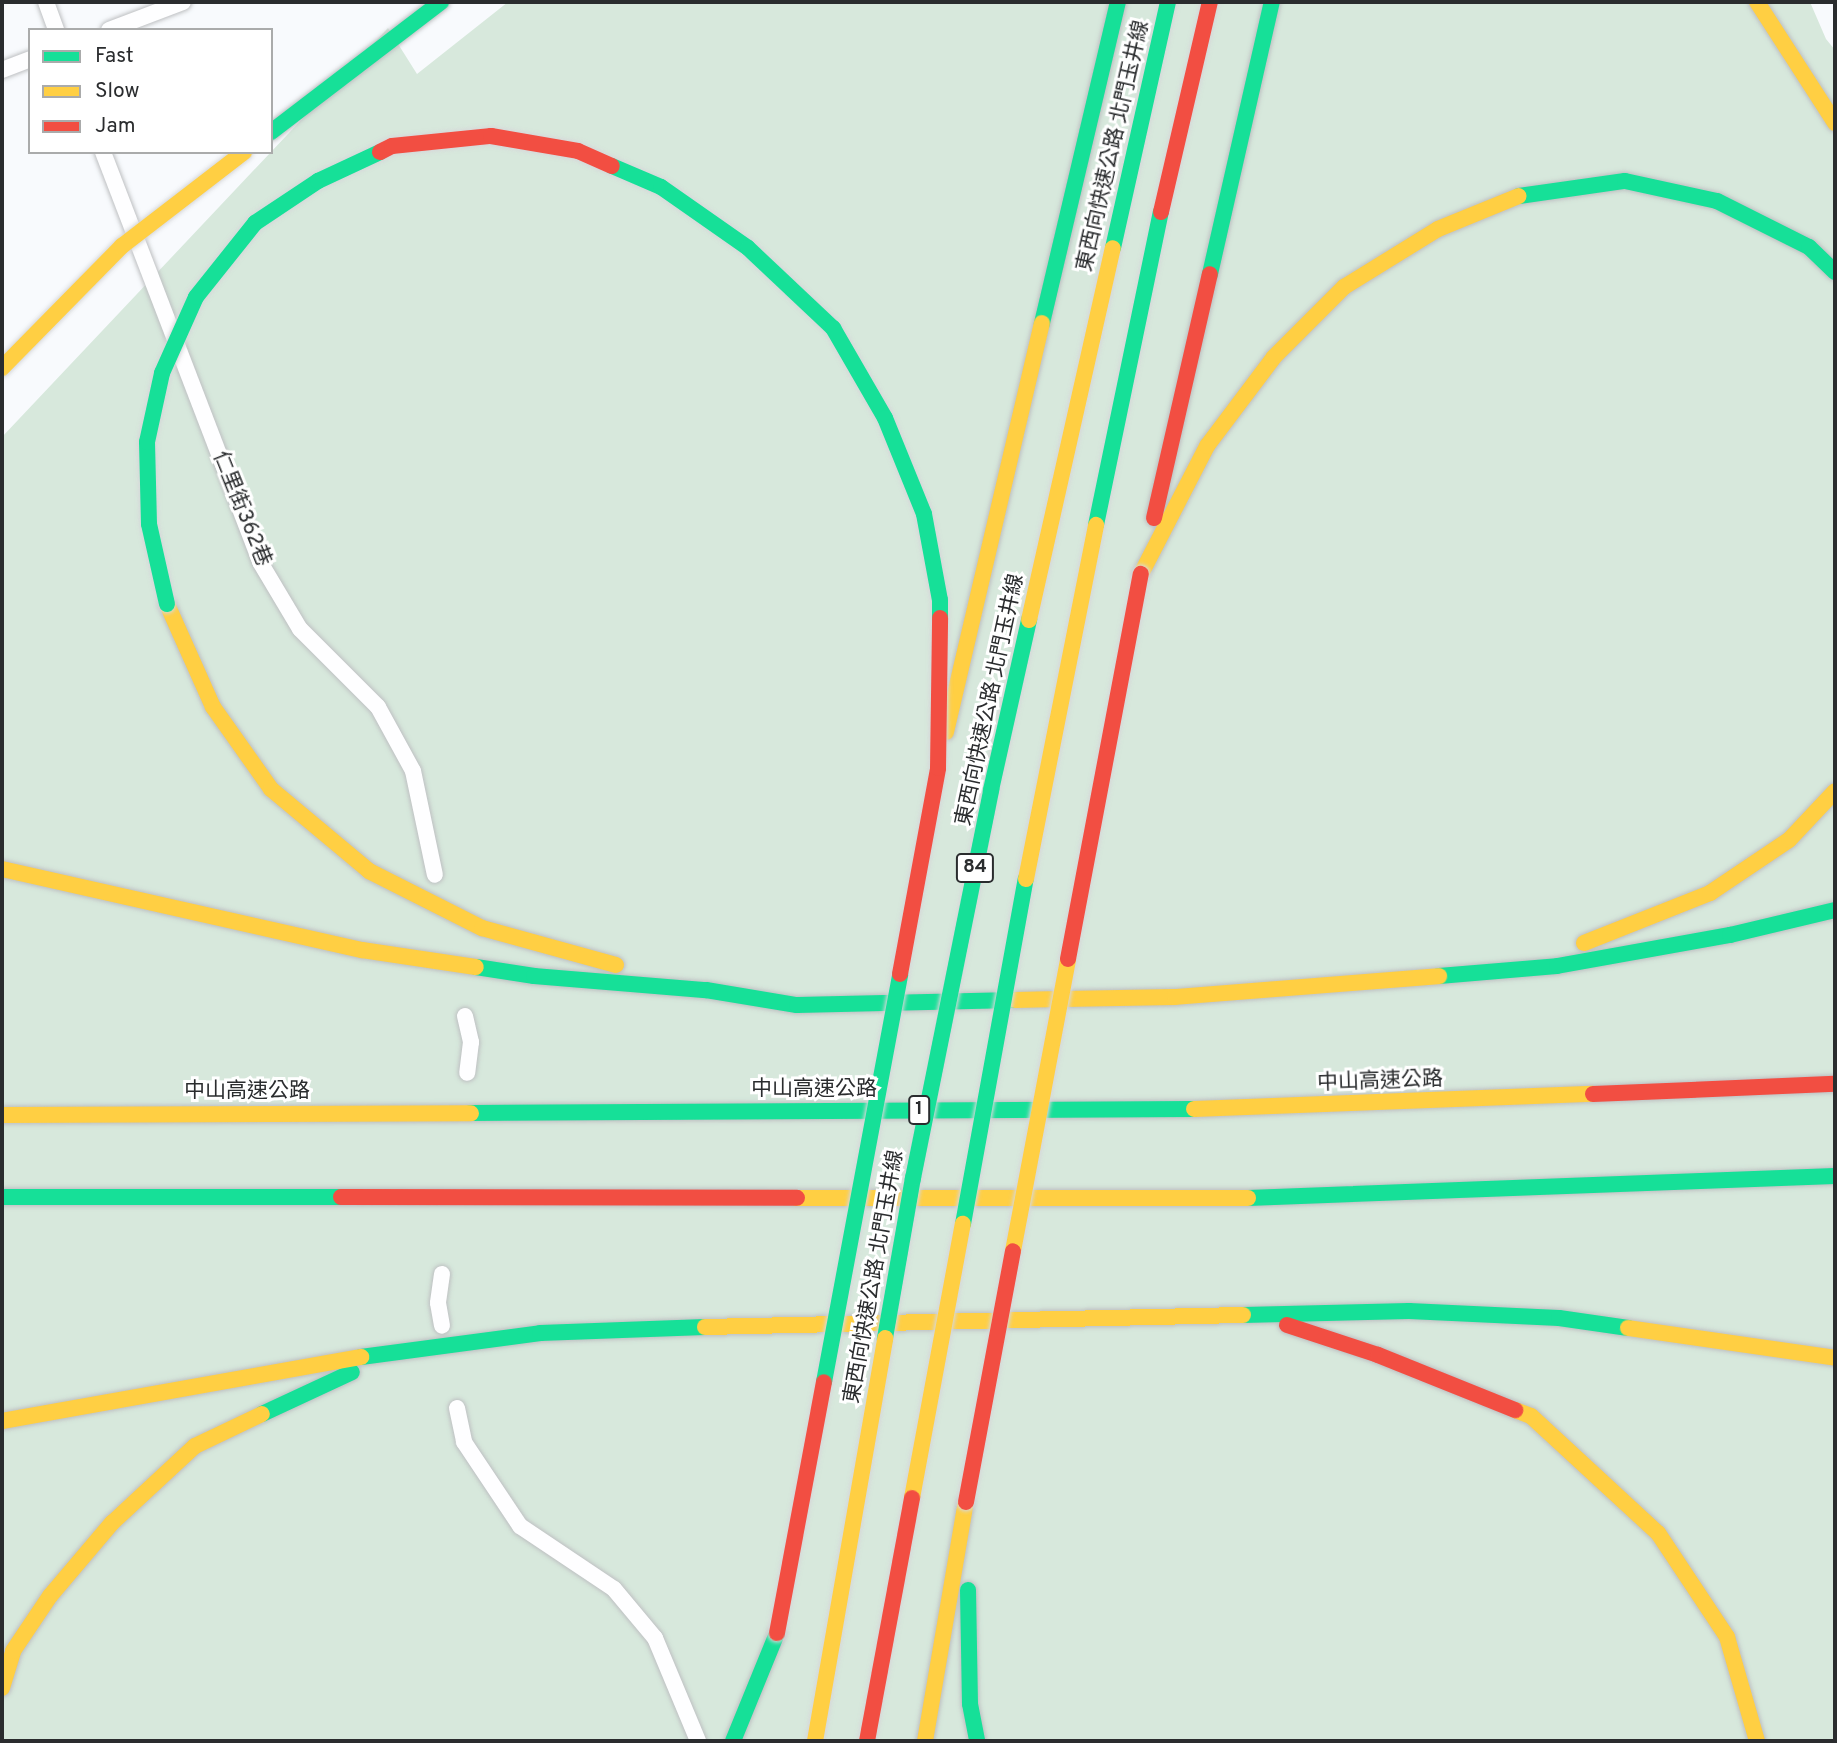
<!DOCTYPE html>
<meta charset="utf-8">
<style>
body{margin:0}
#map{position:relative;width:1837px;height:1743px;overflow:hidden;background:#f8fafd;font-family:Overpass,"Noto Sans TC",sans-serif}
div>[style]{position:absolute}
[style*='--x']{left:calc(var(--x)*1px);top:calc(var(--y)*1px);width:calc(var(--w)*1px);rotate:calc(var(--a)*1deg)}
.green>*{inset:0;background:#d7e8dc}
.roads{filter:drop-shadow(0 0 2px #bec0c2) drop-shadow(0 0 2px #bec0c2)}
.lane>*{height:16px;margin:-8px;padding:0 8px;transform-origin:8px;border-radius:8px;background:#fefeff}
.fast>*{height:16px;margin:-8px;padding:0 8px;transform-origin:8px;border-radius:8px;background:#16e098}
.slow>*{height:16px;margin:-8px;padding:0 8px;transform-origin:8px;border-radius:8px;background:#ffcf43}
.jam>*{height:16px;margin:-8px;padding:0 8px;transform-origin:8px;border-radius:8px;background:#f24e42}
.bridges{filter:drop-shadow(0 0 2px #d6d7d9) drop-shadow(0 0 2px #d6d7d9)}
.fast-bridge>*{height:16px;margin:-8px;padding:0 8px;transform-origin:8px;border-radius:8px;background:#16e098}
.slow-bridge>*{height:16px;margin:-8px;padding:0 8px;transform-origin:8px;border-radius:8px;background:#ffcf43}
.jam-bridge>*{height:16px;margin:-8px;padding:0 8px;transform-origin:8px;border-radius:8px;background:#f24e42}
span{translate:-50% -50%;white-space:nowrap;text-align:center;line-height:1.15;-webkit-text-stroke:6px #fff;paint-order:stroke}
.shield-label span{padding:2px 5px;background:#fff;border:2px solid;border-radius:5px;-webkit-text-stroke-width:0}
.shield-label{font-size:19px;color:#2a2c2e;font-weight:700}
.street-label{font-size:21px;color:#2a2c2e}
.frame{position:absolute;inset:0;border:4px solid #2a2c2e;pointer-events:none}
.legend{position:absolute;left:28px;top:28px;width:245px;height:126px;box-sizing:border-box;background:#fff;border:2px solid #aaabab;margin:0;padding:9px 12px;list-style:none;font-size:21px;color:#2a2c2e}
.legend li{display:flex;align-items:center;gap:14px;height:35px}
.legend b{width:35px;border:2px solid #aaabab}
</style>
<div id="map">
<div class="green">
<div style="clip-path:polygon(508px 2px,1810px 2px,1826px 39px,1835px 50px,1835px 1741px,2px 1741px,2px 437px,388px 28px,417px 74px)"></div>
</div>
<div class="roads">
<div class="lane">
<div style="--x:46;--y:2;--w:30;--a:70"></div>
<div style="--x:109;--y:30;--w:79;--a:-20.7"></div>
<div style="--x:2;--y:70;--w:30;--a:-21"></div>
<div style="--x:103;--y:152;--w:439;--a:69"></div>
<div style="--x:260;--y:562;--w:78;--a:59.2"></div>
<div style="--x:300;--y:629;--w:110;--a:45"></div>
<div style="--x:378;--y:707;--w:73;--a:61.3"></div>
<div style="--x:413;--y:771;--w:106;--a:78.1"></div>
<div style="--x:465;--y:1016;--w:27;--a:77"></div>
<div style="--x:471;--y:1042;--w:31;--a:97"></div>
<div style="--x:442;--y:1274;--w:29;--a:98"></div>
<div style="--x:438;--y:1303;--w:23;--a:80"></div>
<div style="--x:457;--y:1408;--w:35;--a:78"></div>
<div style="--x:464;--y:1442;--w:101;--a:56.3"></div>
<div style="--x:520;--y:1526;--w:113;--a:33.8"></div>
<div style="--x:614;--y:1589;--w:64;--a:50.1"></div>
<div style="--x:655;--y:1638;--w:112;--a:67.3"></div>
</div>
<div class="fast">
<div style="--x:271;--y:132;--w:214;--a:-37.4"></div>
<div style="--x:1519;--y:196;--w:107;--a:-8.1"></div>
<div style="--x:1625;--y:181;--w:94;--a:12.3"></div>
<div style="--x:1717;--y:201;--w:103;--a:26.6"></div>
<div style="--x:1809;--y:247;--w:36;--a:44"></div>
<div style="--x:1210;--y:274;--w:279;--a:-77.2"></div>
<div style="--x:1042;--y:323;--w:330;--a:-76.7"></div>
<div style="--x:476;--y:967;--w:59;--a:8.8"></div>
<div style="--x:534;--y:976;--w:173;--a:4.7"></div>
<div style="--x:706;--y:990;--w:92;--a:9.4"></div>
<div style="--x:797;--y:1005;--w:218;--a:-1.3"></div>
<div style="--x:1439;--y:976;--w:118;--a:-4.8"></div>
<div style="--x:1557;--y:966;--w:176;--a:-10.2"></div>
<div style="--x:1730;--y:935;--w:108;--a:-13.4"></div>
<div style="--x:471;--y:1113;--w:723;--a:-0.32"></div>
<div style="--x:2;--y:1197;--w:339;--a:0"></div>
<div style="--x:1248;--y:1198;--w:587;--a:-2.15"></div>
<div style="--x:1243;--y:1315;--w:166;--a:-1.4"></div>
<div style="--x:1409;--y:1311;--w:150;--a:2.7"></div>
<div style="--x:1559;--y:1318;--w:70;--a:8.2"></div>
<div style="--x:361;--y:1357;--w:181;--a:-7.6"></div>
<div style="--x:540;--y:1333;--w:165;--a:-2.1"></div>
<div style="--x:262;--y:1414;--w:99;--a:-25"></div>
<div style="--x:968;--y:1590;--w:114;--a:89"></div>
<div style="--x:970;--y:1704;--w:38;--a:79"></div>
<div style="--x:733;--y:1741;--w:117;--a:-67.8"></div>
</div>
<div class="slow">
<div style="--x:1757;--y:2;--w:144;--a:57.2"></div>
<div style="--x:1141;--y:574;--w:144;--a:-62.7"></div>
<div style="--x:1207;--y:446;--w:111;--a:-53"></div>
<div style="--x:1274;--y:357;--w:99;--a:-45"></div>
<div style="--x:1344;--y:287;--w:110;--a:-31.7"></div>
<div style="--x:1438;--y:229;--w:87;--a:-22.2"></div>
<div style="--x:167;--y:604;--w:113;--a:65.9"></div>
<div style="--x:213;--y:707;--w:100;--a:54.7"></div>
<div style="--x:271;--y:789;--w:128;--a:39.9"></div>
<div style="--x:369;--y:871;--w:127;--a:26.8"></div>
<div style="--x:482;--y:928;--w:139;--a:15.4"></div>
<div style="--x:946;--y:732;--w:420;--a:-76.8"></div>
<div style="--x:2;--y:869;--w:369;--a:12.7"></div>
<div style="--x:362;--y:950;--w:115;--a:8.5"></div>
<div style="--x:1584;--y:943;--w:136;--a:-21.6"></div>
<div style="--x:1710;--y:893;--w:95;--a:-33.9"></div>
<div style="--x:1789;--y:840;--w:67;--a:-46.8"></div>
<div style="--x:1015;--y:1000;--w:160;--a:-1.1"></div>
<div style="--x:1175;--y:997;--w:265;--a:-4.5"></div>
<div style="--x:1194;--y:1109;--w:399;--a:-2.2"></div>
<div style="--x:2;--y:1115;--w:469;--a:-0.2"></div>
<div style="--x:797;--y:1198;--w:451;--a:0"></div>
<div style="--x:705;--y:1327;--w:538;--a:-1.28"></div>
<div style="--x:1628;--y:1328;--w:209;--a:8.2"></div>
<div style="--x:1515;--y:1410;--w:17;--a:21"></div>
<div style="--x:1531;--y:1416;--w:173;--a:42.7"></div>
<div style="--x:1658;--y:1533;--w:125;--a:56.4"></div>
<div style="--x:1727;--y:1637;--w:108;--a:73.9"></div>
<div style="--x:2;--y:1421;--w:365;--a:-10.1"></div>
<div style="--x:2;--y:1688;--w:39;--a:-73"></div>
<div style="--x:13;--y:1651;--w:66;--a:-56.1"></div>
<div style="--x:50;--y:1596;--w:96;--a:-49.7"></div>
<div style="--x:112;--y:1523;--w:113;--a:-42.9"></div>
<div style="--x:195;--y:1446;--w:74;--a:-25.5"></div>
<div style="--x:925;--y:1741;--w:242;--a:-80.3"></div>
</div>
<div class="jam">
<div style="--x:1154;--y:518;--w:250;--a:-77.1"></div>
<div style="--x:1593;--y:1094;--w:242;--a:-2.4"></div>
<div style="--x:341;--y:1197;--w:456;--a:0.1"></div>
<div style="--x:1287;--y:1325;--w:96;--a:18.2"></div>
<div style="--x:1378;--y:1355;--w:148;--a:21.9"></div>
</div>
</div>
<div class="bridges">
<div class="fast-bridge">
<div style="--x:612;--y:166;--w:53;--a:23.2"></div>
<div style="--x:661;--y:187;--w:106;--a:35"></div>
<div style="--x:748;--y:248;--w:117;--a:43.3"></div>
<div style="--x:833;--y:328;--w:104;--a:60"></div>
<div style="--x:885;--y:418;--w:104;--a:67.9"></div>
<div style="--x:924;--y:514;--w:87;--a:79.5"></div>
<div style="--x:940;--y:600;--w:18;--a:90"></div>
<div style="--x:1113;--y:248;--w:252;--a:-77.4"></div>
<div style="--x:1096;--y:525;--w:320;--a:-78.3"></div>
<div style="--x:167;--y:604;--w:82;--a:-102.7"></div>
<div style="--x:149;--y:524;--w:82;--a:-91.4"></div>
<div style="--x:147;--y:442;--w:71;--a:-77.7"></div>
<div style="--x:162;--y:373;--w:83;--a:-65.9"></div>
<div style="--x:196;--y:297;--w:95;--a:-51.4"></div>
<div style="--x:255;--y:223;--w:76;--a:-33.7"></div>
<div style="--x:318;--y:181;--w:68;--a:-25.1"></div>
<div style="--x:963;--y:1224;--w:351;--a:-79.7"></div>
<div style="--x:885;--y:1338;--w:162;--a:-80.1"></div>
<div style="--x:913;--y:1178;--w:396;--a:-78.6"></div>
<div style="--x:991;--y:790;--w:174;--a:-77.4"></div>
<div style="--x:824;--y:1382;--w:415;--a:-79.4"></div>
</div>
<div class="slow-bridge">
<div style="--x:2;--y:368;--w:171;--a:-45.5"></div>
<div style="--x:122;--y:246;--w:154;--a:-37.6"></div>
<div style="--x:1029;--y:620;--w:381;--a:-77.3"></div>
<div style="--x:1026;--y:879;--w:361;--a:-78.8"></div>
<div style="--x:1013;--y:1251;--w:297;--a:-79.3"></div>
<div style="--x:912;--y:1498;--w:279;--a:-79.5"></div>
<div style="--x:815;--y:1741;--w:409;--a:-80.1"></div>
</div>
<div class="jam-bridge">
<div style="--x:380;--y:152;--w:13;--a:-27"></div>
<div style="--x:392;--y:146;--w:100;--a:-5.8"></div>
<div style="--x:491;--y:136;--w:88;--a:9.8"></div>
<div style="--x:578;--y:151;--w:37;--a:24"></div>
<div style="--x:1161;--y:212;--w:216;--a:-76.9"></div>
<div style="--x:1068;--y:959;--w:392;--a:-79.3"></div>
<div style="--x:900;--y:974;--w:209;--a:-79.5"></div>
<div style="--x:938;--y:768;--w:150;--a:-89.2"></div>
<div style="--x:966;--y:1502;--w:255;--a:-79.4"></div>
<div style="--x:777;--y:1633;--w:255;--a:-79.4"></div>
<div style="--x:867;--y:1741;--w:247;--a:-79.5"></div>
</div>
</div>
<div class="shield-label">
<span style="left:975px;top:868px">84</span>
<span style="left:919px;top:1110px">1</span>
</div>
<div class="street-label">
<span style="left:1114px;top:146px;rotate:-77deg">東西向快速公路 北門玉井線</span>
<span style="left:241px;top:509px;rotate:68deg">仁里街362巷</span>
<span style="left:991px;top:700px;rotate:-78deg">東西向快速公路 北門玉井線</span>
<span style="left:1380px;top:1082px;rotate:-2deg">中山高速公路</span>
<span style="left:814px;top:1090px">中山高速公路</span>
<span style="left:247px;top:1092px">中山高速公路</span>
<span style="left:875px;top:1277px;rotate:-80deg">東西向快速公路 北門玉井線</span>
</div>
<div class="frame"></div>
<ul class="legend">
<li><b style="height:9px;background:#16e098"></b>Fast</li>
<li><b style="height:9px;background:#ffcf43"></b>Slow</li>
<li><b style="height:9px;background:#f24e42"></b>Jam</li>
</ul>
</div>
